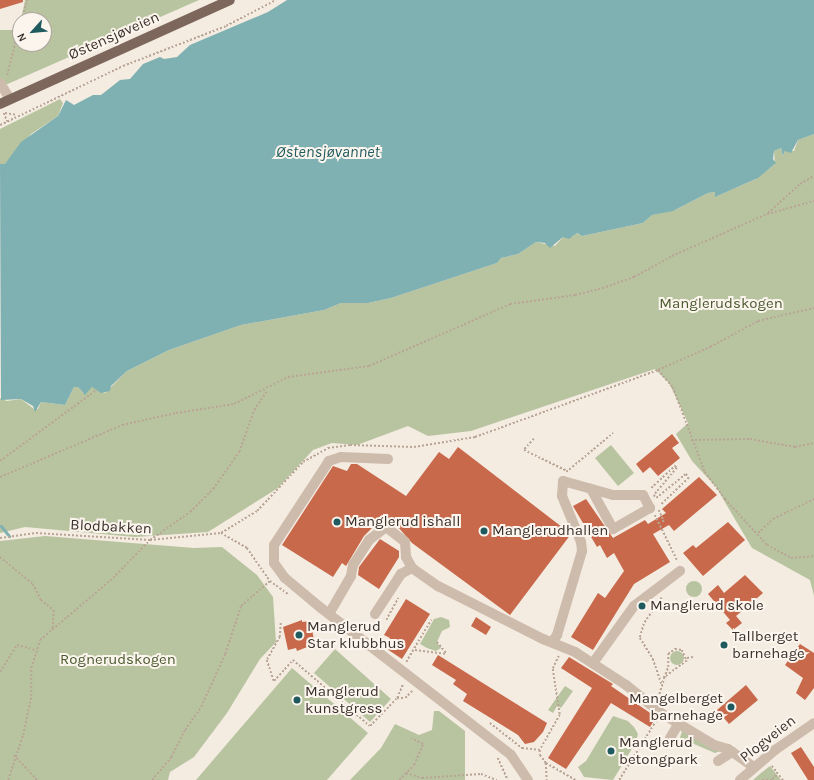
<!DOCTYPE html>
<meta charset="utf-8">
<style>
body{margin:0}
#map{position:relative;width:814px;height:780px;overflow:hidden;background:#f4ebe1;font-family:Karla,sans-serif}
div>[style]{position:absolute}
[style*='--x']{left:calc(var(--x)*1px);top:calc(var(--y)*1px);width:calc(var(--w)*1px);rotate:calc(var(--a)*1deg)}
.green>*{inset:0;background:#b8c4a0}
.round{border-radius:50%}
.water>*{inset:0;background:#7fb0b2}
.stream>*{height:3px;margin:-1.5px;padding:0 1.5px;transform-origin:1.5px;border-radius:1.5px;background:#7fb0b2}
.building>*{inset:0;background:#c8694b}
.path>*{height:1.5px;margin-top:-0.75px;transform-origin:0;background:repeating-linear-gradient(90deg,#b9a596 0 2px,transparent 0 4px)}
.minor>*{height:10px;margin:-5px;padding:0 5px;transform-origin:5px;border-radius:5px;background:#cdbbac}
.major>*{height:10px;margin:-5px;padding:0 5px;transform-origin:5px;border-radius:5px;background:#7d675c}
.dots>*{width:11px;height:11px;translate:-50% -50%;box-sizing:border-box;border:2px solid #fbf5ee;border-radius:50%}
span{translate:-50% -50%;white-space:nowrap;text-align:center;line-height:1.15;-webkit-text-stroke:4px #fbf5ee;paint-order:stroke}
.street-label{font-size:15px;color:#3b302b}
.park-label{font-size:15px;color:#4a5a2e}
.poi-label{font-size:15px;color:#3b302b}
.left{translate:0 -50%;text-align:left}
.right{translate:-100% -50%;text-align:right}
.water-label{font-size:16px;color:#1f5a5e;font-style:italic}
.north{position:absolute;left:12px;top:12px;width:40px;height:40px;box-sizing:border-box;background:#fbf5ee;border:1px solid #aea6a0;border-radius:50%;rotate:243deg;font-size:11px;font-weight:700;line-height:16px;text-align:center;color:#3b302b}
.north::after{content:'';display:block;margin:auto;width:14px;height:18px;background:#1f5a5e;clip-path:polygon(50% 0,100% 100%,50% 72%,0 100%)}
</style>
<div id="map">
<div class="green">
<div style="clip-path:polygon(25px 0,199px 0,3px 86px,0 83px,0 30px,18px 30px,20px 23px,20px 44px,44px 44px,44px 20px,21px 20px)"></div>
<div style="clip-path:polygon(60px 99px,63px 103px,58px 116px,31px 134px,5px 164px,0 164px,0 129px)"></div>
<div style="clip-path:polygon(814px 134px,814px 596px,810px 580px,752px 548px,716px 487px,692px 461px,676px 434px,688px 423px,669px 383px,655px 369px,471px 431px,428px 436px,408px 426px,357px 445px,332px 443px,313px 450px,278px 488px,208px 532px,135px 537px,25px 527px,0 533px,0 398px,7px 401px,21px 399px,34px 409px,38px 409px,41px 402px,65px 405px,74px 387px,78px 387px,83px 393px,92px 387px,105px 393px,127px 371px,169px 350px,241px 325px,324px 310px,341px 303px,368px 303px,391px 298px,497px 263px,501px 258px,518px 254px,536px 242px,555px 246px,563px 237px,572px 237px,576px 233px,582px 236px,643px 223px,652px 215px,677px 209px,708px 193px,715px 192px,717px 196px,756px 179px,775px 164px,774px 151px,781px 148px,783px 156px,785px 151px,794px 151px,798px 140px)"></div>
<div style="clip-path:polygon(611px 445px,634px 473px,618px 486px,595px 458px)"></div>
<div style="clip-path:polygon(45px 536px,194px 548px,222px 547px,257px 575px,273px 597px,276px 642px,260px 659px,227px 713px,194px 757px,170px 772px,168px 780px,0 780px,0 541px)"></div>
<div class="round" style="left:686px;top:581px;width:16px;height:16px"></div>
<div style="clip-path:polygon(441px 617px,449px 620px,450px 627px,442px 631px,437px 642px,441px 648px,436px 651px,427px 648px,420px 644px,434px 619px)"></div>
<div style="clip-path:polygon(335px 649px,391px 699px,370px 722px,314px 673px)"></div>
<div class="round" style="left:670px;top:651px;width:14px;height:14px"></div>
<div style="clip-path:polygon(292px 668px,368px 733px,327px 780px,196px 780px)"></div>
<div style="clip-path:polygon(565px 686px,573px 691px,561px 708px,557px 706px,553px 713px,548px 710px)"></div>
<div style="clip-path:polygon(434px 711px,439px 711px,465px 731px,465px 780px,350px 780px,381px 748px,395px 724px,419px 735px,432px 730px)"></div>
<div style="clip-path:polygon(613px 716px,628px 721px,634px 727px,638px 734px,636px 742px,613px 780px,584px 777px,578px 767px,586px 761px)"></div>
<div style="clip-path:polygon(682px 731px,723px 750px,715px 753px,680px 738px)"></div>
<div style="clip-path:polygon(770px 766px,781px 780px,753px 780px,761px 773px)"></div>
</div>
<div class="water">
<div style="clip-path:polygon(287px 0,814px 0,814px 134px,798px 140px,791px 153px,785px 151px,783px 156px,781px 148px,774px 151px,773px 159px,776px 163px,758px 178px,715px 197px,715px 192px,708px 193px,673px 211px,652px 215px,643px 223px,582px 236px,577px 233px,569px 239px,563px 237px,550px 248px,545px 243px,536px 242px,518px 254px,501px 258px,497px 263px,391px 298px,368px 303px,341px 303px,324px 310px,241px 325px,169px 350px,127px 371px,111px 386px,110px 391px,101px 393px,92px 387px,85px 395px,78px 387px,74px 387px,65px 405px,41px 402px,35px 412px,33px 406px,21px 399px,1px 400px,0 164px,5px 164px,21px 142px,58px 116px,66px 100px,74px 105px,93px 95px,101px 95px,120px 80px,130px 79px,143px 64px,160px 57px,164px 59px,177px 57px,190px 45px,268px 12px)"></div>
</div>
<div class="stream">
<div style="--x:1;--y:526;--w:13;--a:51"></div>
</div>
<div class="building">
<div style="clip-path:polygon(0 0,23px 0,23px 2px,0 9px)"></div>
<div style="clip-path:polygon(672px 434px,679px 443px,672px 448px,680px 458px,658px 476px,650px 467px,643px 473px,636px 464px)"></div>
<div style="clip-path:polygon(458px 447px,571px 534px,510px 615px,412px 543px,398px 527px,383px 517px,364px 536px,346px 566px,342px 563px,333px 577px,282px 545px,333px 466px,347px 471px,351px 464px,357px 464px,406px 496px,439px 452px,449px 459px)"></div>
<div style="clip-path:polygon(699px 477px,717px 495px,674px 531px,669px 525px,653px 534px,670px 562px,634px 584px,593px 650px,571px 637px,598px 593px,605px 598px,624px 571px,614px 553px,607px 558px,600px 545px,597px 547px,573px 506px,586px 499px,613px 538px,645px 520px,648px 524px,666px 513px,662px 509px)"></div>
<div style="clip-path:polygon(728px 522px,745px 540px,703px 576px,683px 553px,693px 545px,696px 548px)"></div>
<div style="clip-path:polygon(380px 539px,399px 551px,399px 557px,379px 589px,358px 575px,359px 567px)"></div>
<div style="clip-path:polygon(745px 575px,763px 593px,736px 616px,742px 623px,733px 630px,726px 623px,730px 620px,708px 594px,718px 585px,724px 593px)"></div>
<div style="clip-path:polygon(406px 599px,430px 614px,402px 659px,384px 647px,390px 638px,384px 635px)"></div>
<div style="clip-path:polygon(476px 617px,491px 627px,486px 635px,471px 626px)"></div>
<div style="clip-path:polygon(302px 620px,302px 622px,310px 621px,315px 644px,297px 651px,296px 648px,288px 650px,283px 627px)"></div>
<div style="clip-path:polygon(800px 644px,814px 653px,814px 688px,805px 700px,796px 693px,803px 678px,785px 665px)"></div>
<div style="clip-path:polygon(438px 655px,547px 723px,543px 732px,534px 742px,525px 744px,518px 735px,463px 701px,467px 694px,453px 684px,456px 680px,432px 665px)"></div>
<div style="clip-path:polygon(569px 657px,613px 684px,611px 686px,656px 717px,650px 727px,611px 703px,566px 769px,548px 758px,592px 688px,561px 668px)"></div>
<div style="clip-path:polygon(746px 685px,758px 700px,729px 724px,717px 710px)"></div>
<div style="clip-path:polygon(801px 747px,814px 767px,814px 780px,808px 780px,791px 753px)"></div>
</div>
<div class="path">
<div style="--x:21;--y:20;--w:21;--a:-73"></div>
<div style="--x:7;--y:75;--w:53;--a:-75.7"></div>
<div style="--x:4;--y:113;--w:9;--a:69"></div>
<div style="--x:5;--y:113;--w:12;--a:9"></div>
<div style="--x:0;--y:125;--w:136;--a:-25.6"></div>
<div style="--x:123;--y:66;--w:110;--a:-21.2"></div>
<div style="--x:226;--y:26;--w:56;--a:-27.5"></div>
<div style="--x:768;--y:213;--w:43;--a:-42.2"></div>
<div style="--x:800;--y:184;--w:16;--a:-30"></div>
<div style="--x:658;--y:370;--w:23;--a:49"></div>
<div style="--x:673;--y:387;--w:91;--a:69.4"></div>
<div style="--x:705;--y:472;--w:34;--a:53"></div>
<div style="--x:725;--y:499;--w:62;--a:47.6"></div>
<div style="--x:767;--y:545;--w:27;--a:28"></div>
<div style="--x:791;--y:558;--w:23;--a:-5"></div>
<div style="--x:534;--y:439;--w:15;--a:132"></div>
<div style="--x:524;--y:450;--w:48;--a:26"></div>
<div style="--x:691;--y:440;--w:59;--a:-1"></div>
<div style="--x:750;--y:439;--w:46;--a:10.1"></div>
<div style="--x:795;--y:447;--w:19;--a:-12"></div>
<div style="--x:0;--y:461;--w:118;--a:-36.4"></div>
<div style="--x:566;--y:472;--w:61;--a:-39.7"></div>
<div style="--x:0;--y:477;--w:133;--a:-23.1"></div>
<div style="--x:122;--y:425;--w:55;--a:-12.5"></div>
<div style="--x:176;--y:413;--w:59;--a:-8.8"></div>
<div style="--x:234;--y:404;--w:60;--a:-26.6"></div>
<div style="--x:288;--y:377;--w:82;--a:-7.7"></div>
<div style="--x:369;--y:366;--w:154;--a:-23.7"></div>
<div style="--x:510;--y:304;--w:66;--a:-7.9"></div>
<div style="--x:575;--y:295;--w:32;--a:-14"></div>
<div style="--x:606;--y:287;--w:30;--a:-20"></div>
<div style="--x:634;--y:277;--w:43;--a:-28.9"></div>
<div style="--x:672;--y:256;--w:104;--a:-23.9"></div>
<div style="--x:767;--y:214;--w:49;--a:-15.5"></div>
<div style="--x:651;--y:488;--w:33;--a:-43"></div>
<div style="--x:675;--y:466;--w:3;--a:45"></div>
<div style="--x:677;--y:468;--w:35;--a:130"></div>
<div style="--x:654;--y:495;--w:4;--a:56"></div>
<div style="--x:656;--y:498;--w:38;--a:-39"></div>
<div style="--x:686;--y:474;--w:5;--a:53"></div>
<div style="--x:689;--y:478;--w:40;--a:136"></div>
<div style="--x:659;--y:510;--w:12;--a:66"></div>
<div style="--x:664;--y:521;--w:4;--a:153"></div>
<div style="--x:655;--y:515;--w:52;--a:63.9"></div>
<div style="--x:221;--y:533;--w:30;--a:30"></div>
<div style="--x:247;--y:548;--w:40;--a:55.1"></div>
<div style="--x:270;--y:581;--w:24;--a:36"></div>
<div style="--x:758;--y:533;--w:21;--a:-43"></div>
<div style="--x:773;--y:519;--w:46;--a:-26"></div>
<div style="--x:0;--y:538;--w:36;--a:-8"></div>
<div style="--x:36;--y:533;--w:114;--a:3.5"></div>
<div style="--x:150;--y:540;--w:71;--a:-5.6"></div>
<div style="--x:221;--y:533;--w:42;--a:-31.4"></div>
<div style="--x:257;--y:511;--w:67;--a:-46.8"></div>
<div style="--x:303;--y:462;--w:29;--a:-29"></div>
<div style="--x:328;--y:448;--w:22;--a:-8"></div>
<div style="--x:350;--y:445;--w:64;--a:1.8"></div>
<div style="--x:414;--y:447;--w:62;--a:-9.3"></div>
<div style="--x:475;--y:437;--w:195;--a:-20.1"></div>
<div style="--x:658;--y:370;--w:57;--a:-23.9"></div>
<div style="--x:710;--y:347;--w:55;--a:-28.4"></div>
<div style="--x:758;--y:321;--w:57;--a:-13.1"></div>
<div style="--x:0;--y:557;--w:43;--a:39.3"></div>
<div style="--x:33;--y:584;--w:18;--a:63"></div>
<div style="--x:41;--y:600;--w:16;--a:38"></div>
<div style="--x:54;--y:610;--w:19;--a:93"></div>
<div style="--x:662;--y:598;--w:32;--a:125"></div>
<div style="--x:644;--y:624;--w:15;--a:106"></div>
<div style="--x:640;--y:638;--w:25;--a:58"></div>
<div style="--x:653;--y:659;--w:28;--a:71"></div>
<div style="--x:386;--y:620;--w:25;--a:-61"></div>
<div style="--x:281;--y:623;--w:14;--a:94"></div>
<div style="--x:280;--y:637;--w:26;--a:119"></div>
<div style="--x:267;--y:660;--w:22;--a:72"></div>
<div style="--x:274;--y:681;--w:28;--a:-48"></div>
<div style="--x:293;--y:660;--w:101;--a:40.6"></div>
<div style="--x:370;--y:726;--w:39;--a:-46"></div>
<div style="--x:397;--y:698;--w:15;--a:-67"></div>
<div style="--x:437;--y:642;--w:16;--a:50"></div>
<div style="--x:415;--y:650;--w:32;--a:7"></div>
<div style="--x:559;--y:656;--w:14;--a:115"></div>
<div style="--x:553;--y:669;--w:47;--a:81.3"></div>
<div style="--x:560;--y:715;--w:40;--a:119.7"></div>
<div style="--x:540;--y:750;--w:5;--a:90"></div>
<div style="--x:540;--y:755;--w:10;--a:53"></div>
<div style="--x:546;--y:763;--w:34;--a:30"></div>
<div style="--x:687;--y:658;--w:6;--a:-9"></div>
<div style="--x:406;--y:662;--w:49;--a:-59.2"></div>
<div style="--x:0;--y:672;--w:32;--a:-58"></div>
<div style="--x:17;--y:645;--w:20;--a:15"></div>
<div style="--x:397;--y:698;--w:8;--a:0"></div>
<div style="--x:405;--y:698;--w:10;--a:-45"></div>
<div style="--x:658;--y:698;--w:21;--a:-73"></div>
<div style="--x:664;--y:678;--w:12;--a:-70"></div>
<div style="--x:668;--y:667;--w:13;--a:-90"></div>
<div style="--x:668;--y:654;--w:9;--a:-36"></div>
<div style="--x:675;--y:649;--w:7;--a:8"></div>
<div style="--x:682;--y:650;--w:12;--a:66"></div>
<div style="--x:687;--y:661;--w:29;--a:144"></div>
<div style="--x:490;--y:723;--w:41;--a:38"></div>
<div style="--x:522;--y:748;--w:18;--a:6"></div>
<div style="--x:14;--y:755;--w:34;--a:47"></div>
<div style="--x:498;--y:758;--w:24;--a:66"></div>
<div style="--x:546;--y:763;--w:17;--a:87"></div>
<div style="--x:772;--y:766;--w:18;--a:52"></div>
<div style="--x:406;--y:773;--w:17;--a:17"></div>
<div style="--x:422;--y:778;--w:59;--a:-3.9"></div>
<div style="--x:481;--y:774;--w:17;--a:21"></div>
<div style="--x:772;--y:779;--w:8;--a:-40"></div>
<div style="--x:8;--y:780;--w:47;--a:-71.6"></div>
<div style="--x:23;--y:735;--w:40;--a:-78"></div>
<div style="--x:31;--y:696;--w:28;--a:-90"></div>
<div style="--x:31;--y:668;--w:29;--a:-72"></div>
<div style="--x:40;--y:640;--w:96;--a:-40.3"></div>
<div style="--x:113;--y:578;--w:53;--a:-45.8"></div>
<div style="--x:150;--y:540;--w:49;--a:-35"></div>
<div style="--x:190;--y:512;--w:33;--a:-45"></div>
<div style="--x:213;--y:489;--w:45;--a:-54.9"></div>
<div style="--x:239;--y:452;--w:45;--a:-70.3"></div>
<div style="--x:254;--y:410;--w:23;--a:-56"></div>
<div style="--x:152;--y:780;--w:30;--a:-50"></div>
<div style="--x:171;--y:757;--w:30;--a:-63"></div>
<div style="--x:185;--y:730;--w:28;--a:-55"></div>
<div style="--x:201;--y:707;--w:58;--a:-65.6"></div>
<div style="--x:225;--y:654;--w:51;--a:-71.6"></div>
<div style="--x:241;--y:606;--w:38;--a:-41"></div>
<div style="--x:399;--y:780;--w:21;--a:-45"></div>
<div style="--x:414;--y:765;--w:23;--a:-67"></div>
<div style="--x:423;--y:744;--w:13;--a:-157"></div>
<div style="--x:619;--y:780;--w:70;--a:-57.9"></div>
<div style="--x:762;--y:780;--w:11;--a:0"></div>
</div>
<div class="minor">
<div style="--x:0;--y:83;--w:19;--a:58"></div>
<div style="--x:388;--y:459;--w:47;--a:-177.6"></div>
<div style="--x:341;--y:457;--w:13;--a:162"></div>
<div style="--x:329;--y:461;--w:100;--a:123.2"></div>
<div style="--x:274;--y:545;--w:18;--a:90"></div>
<div style="--x:274;--y:563;--w:19;--a:54"></div>
<div style="--x:285;--y:578;--w:47;--a:39.8"></div>
<div style="--x:321;--y:608;--w:240;--a:37.7"></div>
<div style="--x:511;--y:755;--w:30;--a:56"></div>
<div style="--x:329;--y:614;--w:44;--a:-59.9"></div>
<div style="--x:351;--y:576;--w:11;--a:-80"></div>
<div style="--x:353;--y:565;--w:30;--a:-57"></div>
<div style="--x:369;--y:540;--w:21;--a:-37"></div>
<div style="--x:386;--y:527;--w:24;--a:38"></div>
<div style="--x:405;--y:542;--w:15;--a:86"></div>
<div style="--x:406;--y:557;--w:13;--a:61"></div>
<div style="--x:412;--y:568;--w:32;--a:35"></div>
<div style="--x:438;--y:586;--w:118;--a:26.8"></div>
<div style="--x:543;--y:639;--w:35;--a:22"></div>
<div style="--x:575;--y:652;--w:61;--a:32.9"></div>
<div style="--x:626;--y:685;--w:45;--a:38.7"></div>
<div style="--x:661;--y:713;--w:62;--a:31.1"></div>
<div style="--x:714;--y:745;--w:15;--a:16"></div>
<div style="--x:728;--y:749;--w:32;--a:35"></div>
<div style="--x:375;--y:614;--w:48;--a:-57"></div>
<div style="--x:401;--y:574;--w:13;--a:-29"></div>
<div style="--x:552;--y:642;--w:9;--a:-54"></div>
<div style="--x:557;--y:635;--w:88;--a:-73.4"></div>
<div style="--x:582;--y:551;--w:9;--a:-96"></div>
<div style="--x:581;--y:542;--w:50;--a:-112.4"></div>
<div style="--x:562;--y:496;--w:15;--a:-86"></div>
<div style="--x:563;--y:481;--w:52;--a:15.6"></div>
<div style="--x:613;--y:495;--w:30;--a:0"></div>
<div style="--x:643;--y:495;--w:15;--a:62"></div>
<div style="--x:650;--y:508;--w:43;--a:150.4"></div>
<div style="--x:613;--y:529;--w:46;--a:-118.8"></div>
<div style="--x:593;--y:663;--w:70;--a:-54.3"></div>
<div style="--x:634;--y:606;--w:58;--a:-37.3"></div>
<div style="--x:670;--y:738;--w:17;--a:-59"></div>
<div style="--x:718;--y:761;--w:17;--a:-33"></div>
<div style="--x:740;--y:780;--w:46;--a:-40.6"></div>
<div style="--x:775;--y:750;--w:47;--a:-34.7"></div>
</div>
<div class="major">
<div style="--x:0;--y:104;--w:252;--a:-24.3"></div>
</div>
<div class="dots">
<div style="left:337px;top:522px;background:#1f5a5e"></div>
<div style="left:484px;top:531px;background:#1f5a5e"></div>
<div style="left:642px;top:606px;background:#1f5a5e"></div>
<div style="left:299px;top:635px;background:#1f5a5e"></div>
<div style="left:724px;top:645px;background:#1f5a5e"></div>
<div style="left:297px;top:700px;background:#1f5a5e"></div>
<div style="left:731px;top:707px;background:#1f5a5e"></div>
<div style="left:611px;top:751px;background:#1f5a5e"></div>
</div>
<div class="street-label">
<span style="left:114px;top:36px;rotate:-24deg">Østensjøveien</span>
<span style="left:111px;top:527px;rotate:3deg">Blodbakken</span>
<span style="left:768px;top:739px;rotate:-38deg">Plogveien</span>
</div>
<div class="park-label">
<span style="left:721px;top:304px">Manglerudskogen</span>
<span style="left:118px;top:660px">Rognerudskogen</span>
</div>
<div class="poi-label">
<span class="left" style="left:345px;top:522px">Manglerud ishall</span>
<span class="left" style="left:492px;top:531px">Manglerudhallen</span>
<span class="left" style="left:650px;top:606px">Manglerud skole</span>
<span class="left" style="left:307px;top:635px">Manglerud<br>Star klubbhus</span>
<span class="left" style="left:732px;top:645px">Tallberget<br>barnehage</span>
<span class="left" style="left:305px;top:700px">Manglerud<br>kunstgress</span>
<span class="right" style="left:723px;top:707px">Mangelberget<br>barnehage</span>
<span class="left" style="left:619px;top:751px">Manglerud<br>betongpark</span>
</div>
<div class="water-label">
<span style="left:328px;top:152px">Østensjøvannet</span>
</div>
<div class="north">N</div>
</div>
